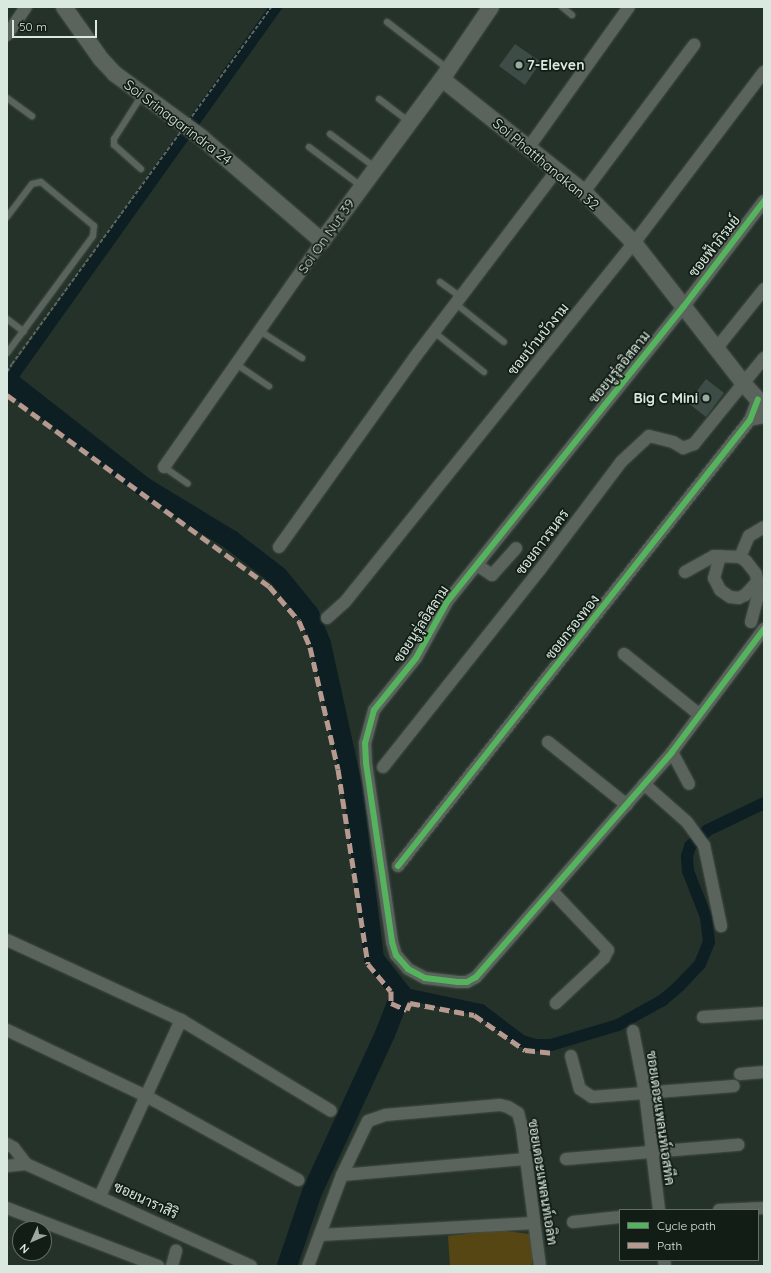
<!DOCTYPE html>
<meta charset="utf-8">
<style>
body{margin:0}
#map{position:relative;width:771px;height:1273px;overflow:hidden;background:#253229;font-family:Quicksand,Sarabun,sans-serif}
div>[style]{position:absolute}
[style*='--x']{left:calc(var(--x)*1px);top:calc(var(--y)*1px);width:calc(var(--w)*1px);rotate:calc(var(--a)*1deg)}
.green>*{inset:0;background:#564613}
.canal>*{height:12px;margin:-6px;padding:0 6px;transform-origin:6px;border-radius:6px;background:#0e1f24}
.river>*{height:20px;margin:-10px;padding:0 10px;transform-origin:10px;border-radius:10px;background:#0e1f24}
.building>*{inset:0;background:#3d4c46}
.path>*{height:2px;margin-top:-1px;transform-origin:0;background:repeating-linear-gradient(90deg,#5e6861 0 4px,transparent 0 6px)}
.roads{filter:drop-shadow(0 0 1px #434f47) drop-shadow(0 0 1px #434f47)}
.service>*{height:6px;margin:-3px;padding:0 3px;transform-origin:3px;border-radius:3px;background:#5a645d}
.minor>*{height:12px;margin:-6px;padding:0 6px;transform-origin:6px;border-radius:6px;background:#5a645d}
.tertiary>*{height:16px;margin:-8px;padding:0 8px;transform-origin:8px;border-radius:8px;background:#5a645d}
.path-bridge>*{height:2px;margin-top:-1px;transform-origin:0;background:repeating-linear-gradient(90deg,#5e6861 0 4px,transparent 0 6px)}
.quiet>*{height:5px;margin-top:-2.5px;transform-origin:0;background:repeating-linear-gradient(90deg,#b69a8f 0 10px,transparent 0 15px)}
.cycleway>*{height:6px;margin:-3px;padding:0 3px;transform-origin:3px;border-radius:3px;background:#56b35d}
.dots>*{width:11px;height:11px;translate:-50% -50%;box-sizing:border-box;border:2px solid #121d15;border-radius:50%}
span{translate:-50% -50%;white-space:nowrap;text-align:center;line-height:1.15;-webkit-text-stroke:3.5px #121d15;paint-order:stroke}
.poi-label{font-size:14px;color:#dae9df;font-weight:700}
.left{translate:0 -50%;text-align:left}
.right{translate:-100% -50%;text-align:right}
.street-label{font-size:14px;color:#dae9df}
.frame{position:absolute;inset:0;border:8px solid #dae9df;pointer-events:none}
.legend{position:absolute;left:619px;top:1209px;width:140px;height:52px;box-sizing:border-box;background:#121d15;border:1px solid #626f66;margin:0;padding:5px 7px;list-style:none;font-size:12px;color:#dae9df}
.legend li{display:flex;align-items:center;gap:8px;height:20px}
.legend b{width:20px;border:1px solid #626f66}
.north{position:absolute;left:12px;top:1221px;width:40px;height:40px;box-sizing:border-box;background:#121d15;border:1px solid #626f66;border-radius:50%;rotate:225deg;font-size:11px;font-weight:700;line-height:16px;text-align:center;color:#dae9df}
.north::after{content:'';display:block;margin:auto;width:14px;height:18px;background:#9ba99f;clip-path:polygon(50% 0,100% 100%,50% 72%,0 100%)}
.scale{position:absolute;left:12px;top:20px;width:85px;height:18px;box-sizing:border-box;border:2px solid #dae9df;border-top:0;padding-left:5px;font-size:12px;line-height:14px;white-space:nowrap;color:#dae9df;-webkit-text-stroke:3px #121d15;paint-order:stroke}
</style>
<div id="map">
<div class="green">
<div style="clip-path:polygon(499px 1230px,529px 1234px,535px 1252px,531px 1266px,450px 1266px,448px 1236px)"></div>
</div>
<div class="canal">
<div style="--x:9;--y:381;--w:460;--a:-54.5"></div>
<div style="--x:401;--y:993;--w:82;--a:12"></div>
<div style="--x:481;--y:1010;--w:51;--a:37.1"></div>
<div style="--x:522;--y:1041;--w:14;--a:17"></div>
<div style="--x:535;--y:1045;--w:16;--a:0"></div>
<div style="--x:551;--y:1045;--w:70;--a:-16.6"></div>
<div style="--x:618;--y:1025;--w:51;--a:-29.1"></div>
<div style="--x:663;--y:1000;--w:21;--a:-41"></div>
<div style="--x:679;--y:986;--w:30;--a:-46"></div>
<div style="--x:700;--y:964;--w:24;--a:-68"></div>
<div style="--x:709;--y:942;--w:25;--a:-97"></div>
<div style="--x:706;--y:917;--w:49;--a:-111.4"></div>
<div style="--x:688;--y:871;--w:15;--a:-94"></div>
<div style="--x:687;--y:856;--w:10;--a:-73"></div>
<div style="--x:690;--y:846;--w:24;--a:-42"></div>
<div style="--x:708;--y:830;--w:62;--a:-25.7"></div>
</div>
<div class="river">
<div style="--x:7;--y:380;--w:174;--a:38"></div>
<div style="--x:144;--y:487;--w:102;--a:31.3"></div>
<div style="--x:231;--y:540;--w:59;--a:37.5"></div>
<div style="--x:278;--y:576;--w:49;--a:50.8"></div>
<div style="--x:309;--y:614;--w:32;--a:68"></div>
<div style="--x:321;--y:644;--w:149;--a:77.6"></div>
<div style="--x:353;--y:790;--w:170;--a:82.9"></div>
<div style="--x:374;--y:959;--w:43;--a:51.5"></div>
<div style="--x:401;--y:993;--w:44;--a:111.3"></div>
<div style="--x:385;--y:1034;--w:174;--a:114.8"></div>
<div style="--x:312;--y:1192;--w:78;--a:108.7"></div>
</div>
<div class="building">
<div style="clip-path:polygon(515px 44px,541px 62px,525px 85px,499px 66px)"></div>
<div style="clip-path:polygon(706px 379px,724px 393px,706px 417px,688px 403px)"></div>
</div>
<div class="path">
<div style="--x:7;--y:372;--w:9;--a:-58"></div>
</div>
<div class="roads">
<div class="service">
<div style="--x:562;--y:7;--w:13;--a:39"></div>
<div style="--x:387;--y:22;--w:77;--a:37.6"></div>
<div style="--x:7;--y:98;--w:31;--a:36"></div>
<div style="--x:379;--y:99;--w:38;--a:37"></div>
<div style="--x:330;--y:134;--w:57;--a:36.5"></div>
<div style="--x:309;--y:147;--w:66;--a:37"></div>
<div style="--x:141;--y:169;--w:36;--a:-138"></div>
<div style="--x:114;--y:145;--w:6;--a:-90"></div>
<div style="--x:114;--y:139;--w:52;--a:-57.5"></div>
<div style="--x:7;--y:217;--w:41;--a:-52.9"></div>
<div style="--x:32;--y:184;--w:9;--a:-13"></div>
<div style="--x:41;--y:182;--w:69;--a:39.7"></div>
<div style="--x:94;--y:226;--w:10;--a:96"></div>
<div style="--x:93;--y:236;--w:145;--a:126.3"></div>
<div style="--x:440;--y:282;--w:26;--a:36"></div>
<div style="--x:456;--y:304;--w:61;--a:38.4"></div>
<div style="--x:7;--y:319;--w:21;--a:37"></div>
<div style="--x:260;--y:331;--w:50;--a:32.7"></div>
<div style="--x:434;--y:332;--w:64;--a:38.7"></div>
<div style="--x:236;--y:364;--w:40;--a:34"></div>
<div style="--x:164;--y:467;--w:29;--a:35"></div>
</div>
<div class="minor">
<div style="--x:7;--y:35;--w:34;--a:-56"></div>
<div style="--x:529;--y:147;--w:172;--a:-54.5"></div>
<div style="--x:584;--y:192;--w:184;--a:-53.2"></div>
<div style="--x:764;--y:201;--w:132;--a:127.3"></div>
<div style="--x:684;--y:306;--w:379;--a:128.7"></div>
<div style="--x:447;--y:602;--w:64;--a:119"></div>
<div style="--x:416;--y:658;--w:67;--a:128.9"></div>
<div style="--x:374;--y:710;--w:34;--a:105"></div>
<div style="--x:365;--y:743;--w:20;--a:87"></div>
<div style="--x:366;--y:763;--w:181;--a:81.7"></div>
<div style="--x:392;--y:942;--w:14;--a:73"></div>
<div style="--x:396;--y:955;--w:18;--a:49"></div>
<div style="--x:408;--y:969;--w:19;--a:28"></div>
<div style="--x:425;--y:978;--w:33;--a:7"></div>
<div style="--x:458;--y:982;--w:9;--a:0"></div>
<div style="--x:467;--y:982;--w:10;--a:-29"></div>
<div style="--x:476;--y:977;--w:298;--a:-48.9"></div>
<div style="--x:672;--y:752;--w:154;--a:-53.2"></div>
<div style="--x:716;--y:349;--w:77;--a:-51.3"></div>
<div style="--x:750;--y:420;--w:14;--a:-12"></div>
<div style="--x:164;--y:467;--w:276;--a:-55"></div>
<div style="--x:279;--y:547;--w:234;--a:-54.4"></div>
<div style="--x:415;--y:357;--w:235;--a:-52.8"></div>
<div style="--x:720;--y:556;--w:23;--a:105"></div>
<div style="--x:714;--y:578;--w:13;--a:63"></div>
<div style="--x:720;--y:590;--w:12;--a:35"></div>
<div style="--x:730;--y:597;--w:9;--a:6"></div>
<div style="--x:739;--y:598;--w:7;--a:-27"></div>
<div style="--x:745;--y:595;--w:19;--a:-47"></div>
<div style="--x:740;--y:557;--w:23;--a:-67"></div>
<div style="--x:749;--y:536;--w:17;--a:-31"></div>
<div style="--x:477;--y:565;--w:18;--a:34"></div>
<div style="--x:492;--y:575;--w:36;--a:-48"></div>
<div style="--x:685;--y:572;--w:33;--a:-29"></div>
<div style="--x:714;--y:556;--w:26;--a:2"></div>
<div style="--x:740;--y:557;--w:7;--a:34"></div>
<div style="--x:746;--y:561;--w:16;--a:52"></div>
<div style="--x:756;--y:574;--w:18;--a:81"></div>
<div style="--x:759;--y:592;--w:31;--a:105"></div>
<div style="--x:327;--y:618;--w:24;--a:-42"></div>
<div style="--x:345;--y:602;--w:461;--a:-51.2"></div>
<div style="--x:634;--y:243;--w:215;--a:-52.8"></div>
<div style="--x:624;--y:654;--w:97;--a:38.8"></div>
<div style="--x:548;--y:742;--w:101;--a:38.6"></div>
<div style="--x:672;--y:752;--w:36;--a:62"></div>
<div style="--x:383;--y:767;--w:251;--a:-51.5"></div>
<div style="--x:539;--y:571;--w:136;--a:-53"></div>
<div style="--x:621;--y:462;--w:38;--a:-43"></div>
<div style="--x:649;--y:436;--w:25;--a:14"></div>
<div style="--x:673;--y:442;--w:12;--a:31"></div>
<div style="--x:683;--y:448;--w:12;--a:-20"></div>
<div style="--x:694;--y:444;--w:111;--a:-50.9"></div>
<div style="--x:644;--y:784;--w:57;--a:41.5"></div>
<div style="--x:687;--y:822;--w:29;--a:54"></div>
<div style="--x:704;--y:845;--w:83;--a:78.1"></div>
<div style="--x:398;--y:866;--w:568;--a:-51.72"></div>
<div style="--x:750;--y:420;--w:22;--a:-69"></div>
<div style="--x:553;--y:892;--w:80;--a:46.5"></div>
<div style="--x:608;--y:950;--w:9;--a:117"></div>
<div style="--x:604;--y:958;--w:66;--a:136.8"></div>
<div style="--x:7;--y:940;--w:192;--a:24.7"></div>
<div style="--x:181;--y:1020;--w:175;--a:31.2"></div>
<div style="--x:703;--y:1017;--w:61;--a:-3.8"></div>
<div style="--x:7;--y:1030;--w:154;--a:25.4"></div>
<div style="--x:146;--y:1096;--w:174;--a:28.9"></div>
<div style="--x:633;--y:1031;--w:62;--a:78.9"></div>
<div style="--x:645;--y:1092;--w:119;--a:83.2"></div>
<div style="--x:571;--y:1056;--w:34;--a:75"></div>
<div style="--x:580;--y:1089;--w:14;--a:34"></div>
<div style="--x:592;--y:1097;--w:142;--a:-4.4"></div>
<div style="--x:740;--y:1074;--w:24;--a:-5"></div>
<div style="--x:7;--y:1144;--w:8;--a:30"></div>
<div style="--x:14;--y:1148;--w:20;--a:53"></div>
<div style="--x:566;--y:1159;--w:173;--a:-4.7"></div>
<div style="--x:7;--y:1166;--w:19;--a:-6"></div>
<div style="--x:26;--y:1164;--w:247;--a:24.4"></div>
<div style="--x:342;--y:1175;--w:185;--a:-5"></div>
<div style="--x:100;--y:1196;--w:194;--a:-65.3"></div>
<div style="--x:7;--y:1208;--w:162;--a:21"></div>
<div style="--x:719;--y:1210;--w:45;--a:-2.5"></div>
<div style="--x:573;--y:1222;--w:47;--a:-6.1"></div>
<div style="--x:320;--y:1235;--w:214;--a:-3.2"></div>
<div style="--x:664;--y:1260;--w:6;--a:81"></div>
<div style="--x:172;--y:1266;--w:16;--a:-75"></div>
<div style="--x:308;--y:1266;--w:97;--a:-69.5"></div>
<div style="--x:342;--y:1175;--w:60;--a:-64.3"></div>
<div style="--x:368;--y:1121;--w:18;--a:-19"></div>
<div style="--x:385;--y:1115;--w:115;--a:-5"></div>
<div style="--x:500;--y:1105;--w:8;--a:14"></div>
<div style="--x:508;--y:1107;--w:12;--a:31"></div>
<div style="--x:518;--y:1113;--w:16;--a:75"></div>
<div style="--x:522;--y:1128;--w:139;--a:82.6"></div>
</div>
<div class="tertiary">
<div style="--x:64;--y:7;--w:64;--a:54.6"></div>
<div style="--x:101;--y:59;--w:21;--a:47"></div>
<div style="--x:115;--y:74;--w:107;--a:36.2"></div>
<div style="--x:201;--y:137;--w:160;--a:40.7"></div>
<div style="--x:322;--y:241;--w:202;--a:-53.5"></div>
<div style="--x:442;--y:79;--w:87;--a:-55.8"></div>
<div style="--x:442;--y:79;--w:181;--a:38.5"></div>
<div style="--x:584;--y:192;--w:71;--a:45.6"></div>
<div style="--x:634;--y:243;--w:179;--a:52"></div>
<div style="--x:744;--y:384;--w:30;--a:48"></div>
</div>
</div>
<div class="path-bridge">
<div style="--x:12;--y:364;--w:441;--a:-54"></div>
</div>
<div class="quiet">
<div style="--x:7;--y:395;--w:324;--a:36.1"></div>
<div style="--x:269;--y:586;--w:46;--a:49.4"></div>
<div style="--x:299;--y:621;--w:28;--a:67"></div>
<div style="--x:310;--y:647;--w:125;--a:77.1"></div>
<div style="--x:338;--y:769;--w:197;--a:81.3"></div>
<div style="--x:368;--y:964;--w:35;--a:50"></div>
<div style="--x:391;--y:991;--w:12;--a:90"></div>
<div style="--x:391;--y:1003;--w:17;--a:24"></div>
<div style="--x:407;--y:1010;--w:8;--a:-67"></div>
<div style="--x:410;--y:1003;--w:65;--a:10.6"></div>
<div style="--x:474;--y:1015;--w:62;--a:34.5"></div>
<div style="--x:525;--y:1050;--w:29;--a:6"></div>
</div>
<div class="cycleway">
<div style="--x:764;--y:201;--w:132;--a:127.3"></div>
<div style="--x:684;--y:306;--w:379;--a:128.7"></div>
<div style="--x:447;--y:602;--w:64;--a:119"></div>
<div style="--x:416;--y:658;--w:67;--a:128.9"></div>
<div style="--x:374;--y:710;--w:34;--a:105"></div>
<div style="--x:365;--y:743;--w:20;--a:87"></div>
<div style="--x:366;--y:763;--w:181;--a:81.7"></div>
<div style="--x:392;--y:942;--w:14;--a:73"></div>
<div style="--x:396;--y:955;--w:18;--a:49"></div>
<div style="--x:408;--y:969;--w:19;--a:28"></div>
<div style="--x:425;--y:978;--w:33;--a:7"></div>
<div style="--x:458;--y:982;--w:9;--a:0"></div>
<div style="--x:467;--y:982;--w:10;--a:-29"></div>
<div style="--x:476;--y:977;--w:298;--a:-48.9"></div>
<div style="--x:672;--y:752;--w:154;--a:-53.2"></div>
<div style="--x:398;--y:866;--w:568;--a:-51.72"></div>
<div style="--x:750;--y:420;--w:22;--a:-69"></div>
</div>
<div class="dots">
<div style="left:519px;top:65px;background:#9ba99f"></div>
<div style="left:706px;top:398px;background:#9ba99f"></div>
</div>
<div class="poi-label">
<span class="left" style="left:527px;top:65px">7-Eleven</span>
<span class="right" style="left:698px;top:398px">Big C Mini</span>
</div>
<div class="street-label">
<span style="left:178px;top:122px;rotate:37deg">Soi Srinagarindra 24</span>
<span style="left:546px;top:164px;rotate:40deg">Soi Phatthanakan 32</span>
<span style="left:326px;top:236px;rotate:-55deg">Soi On Nut 39</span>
<span style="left:714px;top:246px;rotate:-52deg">ซอยฟ้าภิรมย์</span>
<span style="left:538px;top:339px;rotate:-51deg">ซอยบ้านบัวงาม</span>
<span style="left:619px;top:367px;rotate:-51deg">ซอยนูรุ่ลอิสลาม</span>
<span style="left:542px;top:542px;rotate:-53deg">ซอยถาวรนคร</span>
<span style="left:421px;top:624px;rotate:-57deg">ซอยนูรุ่ลอิสลาม</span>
<span style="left:572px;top:627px;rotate:-52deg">ซอยกรองทอง</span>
<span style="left:661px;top:1118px;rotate:82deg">ซอยเดอะแพลนท์เอสทีค</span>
<span style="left:543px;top:1182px;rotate:81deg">ซอยเดอะแพลนท์เอลิท</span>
<span style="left:146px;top:1200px;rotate:25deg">ซอยนาราสิริ</span>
</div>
<div class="frame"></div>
<ul class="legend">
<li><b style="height:5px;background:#56b35d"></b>Cycle path</li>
<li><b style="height:5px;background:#b69a8f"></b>Path</li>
</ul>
<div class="north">N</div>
<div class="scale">50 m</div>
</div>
